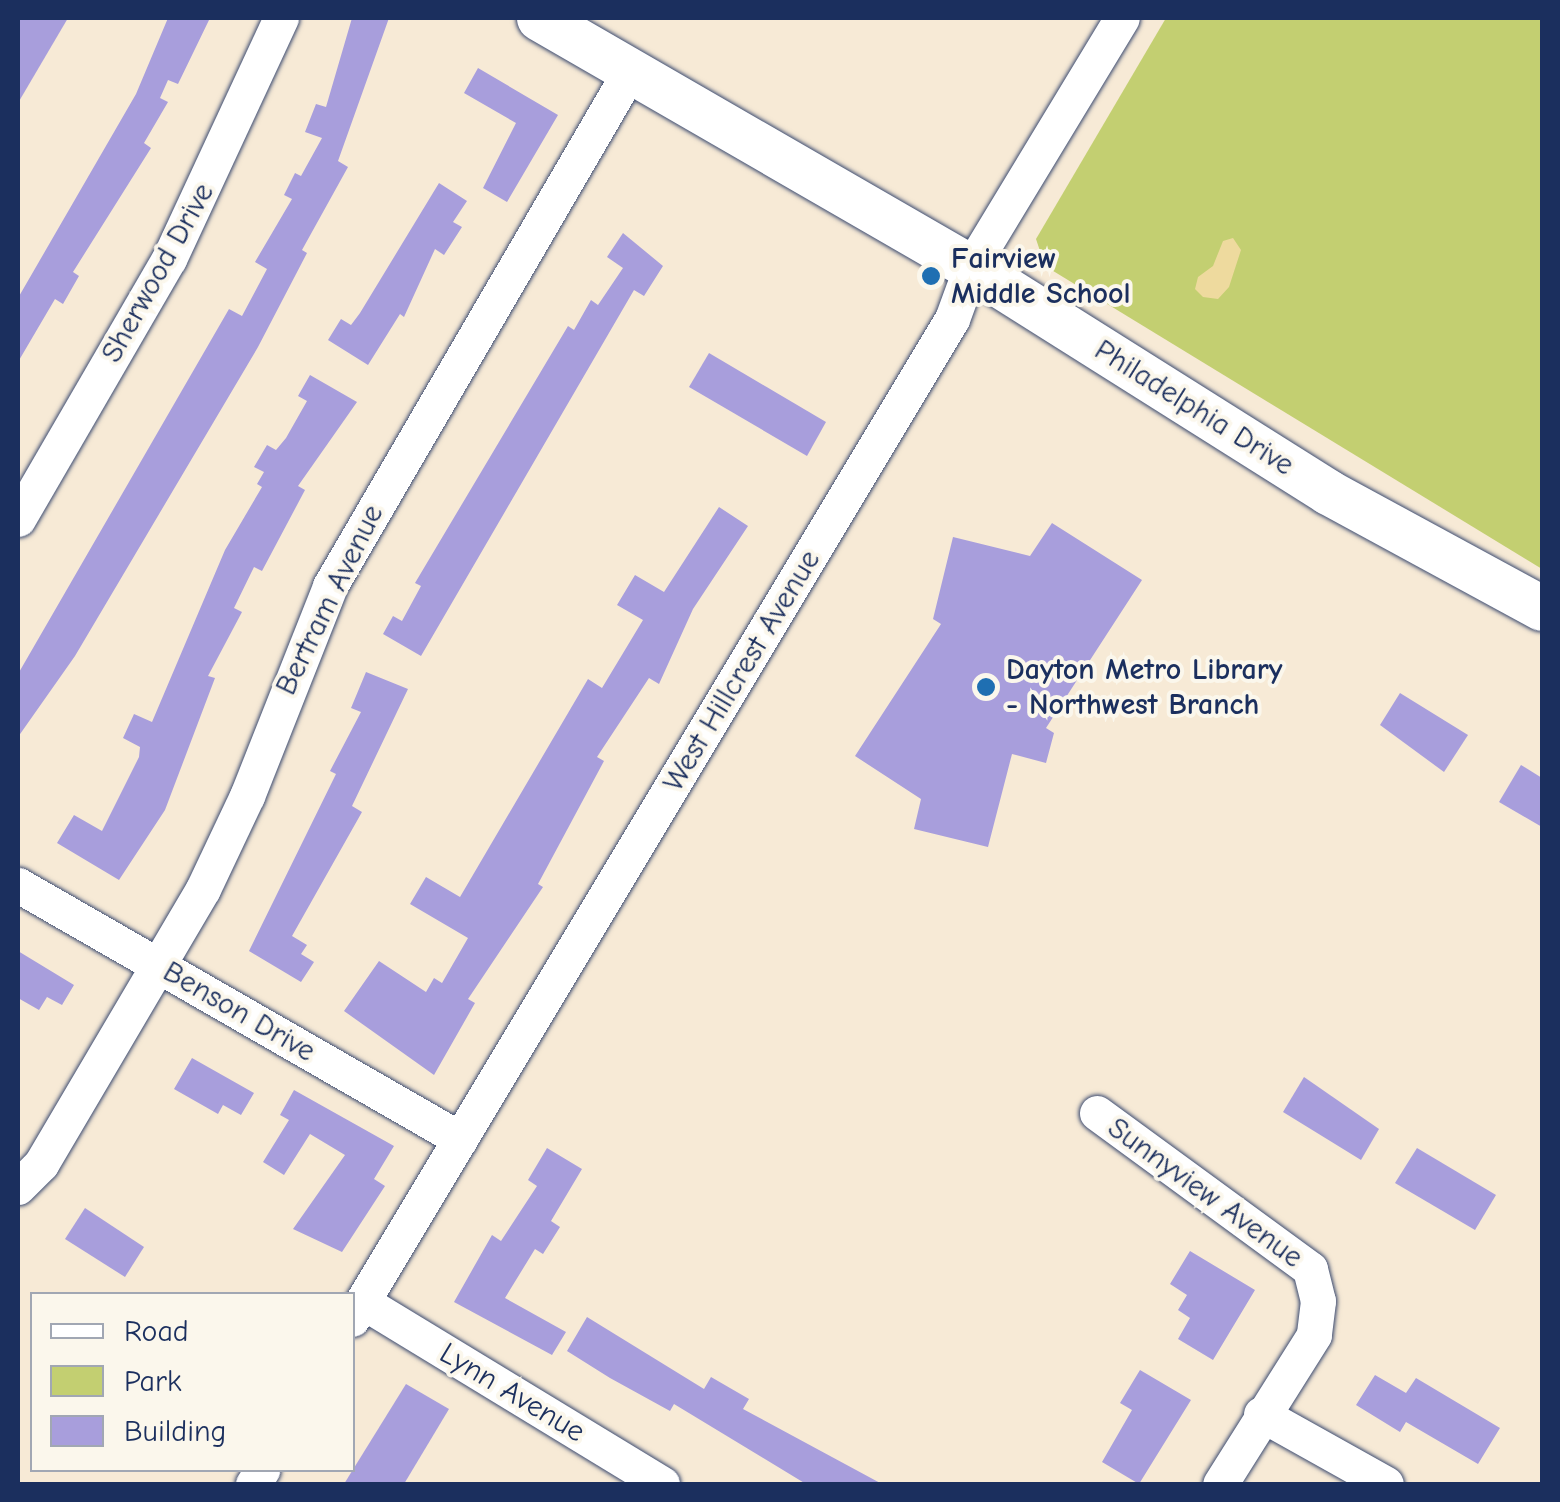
<!DOCTYPE html>
<style>
body{margin:0}
#map{position:relative;width:1560px;height:1502px;overflow:hidden;background:#f7ead6;font-family:"Comic Neue",sans-serif}
div>[style]{position:absolute}
[style*='--x']{left:calc(var(--x)*1px);top:calc(var(--y)*1px);width:calc(var(--w)*1px);rotate:calc(var(--a)*1deg)}
.green>*{inset:0;background:#c3cf71}
.sand>*{inset:0;background:#eeda9e}
.building>*{inset:0;background:#a89edc}
.roads{filter:drop-shadow(0 0 2px #3c4b70) drop-shadow(0 0 2px #3c4b70)}
.minor>*{height:35px;margin:-17.5px;padding:0 17.5px;transform-origin:17.5px;border-radius:17.5px;background:#fff}
.major>*{height:45px;margin:-22.5px;padding:0 22.5px;transform-origin:22.5px;border-radius:22.5px;background:#fff}
.dots>*{width:28px;height:28px;translate:-50% -50%;box-sizing:border-box;border:5px solid #fbf7ec;border-radius:50%}
span{translate:-50% -50%;white-space:nowrap;text-align:center;line-height:1.15;-webkit-text-stroke:8px #fbf7ec;paint-order:stroke}
.poi-label{font-size:30px;color:#1b2f5e;font-weight:700}
.left{translate:0 -50%;text-align:left}
.street-label{font-size:30px;color:#1b2f5e}
.frame{position:absolute;inset:0;border:20px solid #1b2f5e;pointer-events:none}
.legend{position:absolute;left:30px;top:1292px;width:325px;height:180px;box-sizing:border-box;background:#fbf7ec;border:2px solid #a1a7b3;margin:0;padding:12px 18px;list-style:none;font-size:30px;color:#1b2f5e}
.legend li{display:flex;align-items:center;gap:20px;height:50px}
.legend b{width:50px;border:2px solid #a1a7b3}
</style>
<div id="map">
<div class="green">
<div style="clip-path:polygon(1166px 18px,1542px 18px,1542px 569px,1045px 266px,1036px 239px)"></div>
</div>
<div class="sand">
<div style="clip-path:polygon(1233px 238px,1241px 250px,1229px 287px,1218px 299px,1203px 297px,1195px 289px,1198px 277px,1213px 266px,1223px 241px)"></div>
</div>
<div class="building">
<div style="clip-path:polygon(18px 18px,68px 18px,18px 103px)"></div>
<div style="clip-path:polygon(168px 18px,210px 18px,178px 84px,168px 80px,160px 98px,168px 102px,144px 143px,151px 148px,73px 272px,79px 276px,63px 304px,55px 299px,18px 362px,18px 298px,136px 94px)"></div>
<div style="clip-path:polygon(352px 18px,389px 18px,338px 161px,348px 167px,302px 250px,307px 253px,258px 347px,75px 656px,18px 737px,18px 674px,229px 309px,242px 316px,267px 269px,255px 262px,292px 199px,284px 195px,295px 173px,301px 176px,322px 138px,305px 132px,316px 104px,326px 107px)"></div>
<div style="clip-path:polygon(478px 68px,558px 115px,507px 202px,483px 188px,516px 123px,464px 93px)"></div>
<div style="clip-path:polygon(439px 183px,467px 201px,453px 222px,462px 227px,444px 255px,435px 249px,404px 317px,400px 314px,368px 365px,328px 340px,341px 319px,351px 325px,360px 313px)"></div>
<div style="clip-path:polygon(623px 233px,663px 266px,644px 296px,634px 290px,421px 656px,383px 634px,393px 616px,402px 621px,421px 586px,415px 583px,568px 326px,574px 330px,591px 300px,598px 305px,623px 268px,607px 257px)"></div>
<div style="clip-path:polygon(709px 353px,826px 422px,807px 456px,689px 387px)"></div>
<div style="clip-path:polygon(310px 375px,357px 402px,298px 486px,305px 490px,262px 571px,254px 567px,234px 608px,242px 612px,208px 676px,215px 678px,165px 810px,119px 880px,57px 843px,74px 815px,102px 831px,139px 757px,140px 747px,123px 738px,134px 714px,152px 722px,225px 550px,262px 487px,257px 484px,264px 472px,254px 467px,267px 445px,276px 450px,286px 438px,307px 401px,298px 396px)"></div>
<div style="clip-path:polygon(719px 507px,748px 526px,693px 609px,659px 684px,649px 678px,597px 757px,604px 761px,538px 884px,543px 887px,468px 999px,475px 1003px,434px 1075px,344px 1011px,379px 961px,426px 992px,434px 978px,442px 983px,468px 938px,410px 904px,426px 877px,460px 897px,588px 679px,602px 688px,643px 620px,617px 605px,635px 575px,664px 592px)"></div>
<div style="clip-path:polygon(1052px 523px,1142px 580px,1046px 728px,1054px 733px,1046px 763px,1012px 754px,988px 847px,914px 829px,921px 799px,855px 756px,941px 624px,933px 619px,953px 537px,1030px 556px)"></div>
<div style="clip-path:polygon(366px 672px,408px 689px,352px 806px,362px 812px,292px 936px,307px 945px,301px 954px,314px 962px,301px 982px,249px 951px,336px 774px,330px 771px,361px 712px,351px 708px)"></div>
<div style="clip-path:polygon(1400px 693px,1468px 735px,1444px 772px,1380px 725px)"></div>
<div style="clip-path:polygon(1521px 765px,1542px 778px,1542px 827px,1499px 802px)"></div>
<div style="clip-path:polygon(18px 951px,74px 985px,62px 1005px,47px 997px,39px 1010px,18px 998px)"></div>
<div style="clip-path:polygon(192px 1058px,254px 1093px,241px 1115px,223px 1105px,218px 1114px,174px 1089px)"></div>
<div style="clip-path:polygon(1304px 1077px,1379px 1129px,1361px 1160px,1283px 1112px)"></div>
<div style="clip-path:polygon(294px 1090px,394px 1146px,374px 1179px,385px 1186px,342px 1252px,293px 1229px,345px 1155px,310px 1134px,284px 1175px,263px 1162px,289px 1120px,280px 1115px)"></div>
<div style="clip-path:polygon(547px 1148px,582px 1169px,551px 1221px,560px 1227px,543px 1254px,535px 1249px,505px 1298px,566px 1332px,552px 1355px,454px 1302px,492px 1235px,501px 1241px,537px 1186px,528px 1180px)"></div>
<div style="clip-path:polygon(1417px 1148px,1496px 1195px,1475px 1230px,1395px 1183px)"></div>
<div style="clip-path:polygon(85px 1208px,144px 1247px,125px 1277px,65px 1239px)"></div>
<div style="clip-path:polygon(1190px 1251px,1255px 1290px,1213px 1360px,1178px 1339px,1190px 1318px,1178px 1310px,1187px 1295px,1170px 1284px)"></div>
<div style="clip-path:polygon(587px 1317px,704px 1389px,711px 1377px,749px 1399px,743px 1409px,882px 1484px,806px 1484px,674px 1404px,670px 1411px,610px 1378px,567px 1351px)"></div>
<div style="clip-path:polygon(1140px 1370px,1191px 1400px,1139px 1484px,1102px 1462px,1132px 1410px,1120px 1403px)"></div>
<div style="clip-path:polygon(1375px 1375px,1406px 1393px,1416px 1378px,1500px 1428px,1478px 1464px,1406px 1422px,1400px 1432px,1356px 1405px)"></div>
<div style="clip-path:polygon(406px 1384px,449px 1409px,404px 1484px,344px 1484px)"></div>
</div>
<div class="roads">
<div class="minor">
<div style="--x:18;--y:519;--w:301;--a:-59.9"></div>
<div style="--x:169;--y:259;--w:266;--a:-65.1"></div>
<div style="--x:18;--y:885;--w:510;--a:29.88"></div>
<div style="--x:1097;--y:1113;--w:264;--a:36.2"></div>
<div style="--x:1310;--y:1269;--w:33;--a:76"></div>
<div style="--x:1318;--y:1301;--w:34;--a:97"></div>
<div style="--x:1314;--y:1335;--w:176;--a:122.2"></div>
<div style="--x:18;--y:1187;--w:33;--a:-45"></div>
<div style="--x:41;--y:1164;--w:319;--a:-59.5"></div>
<div style="--x:203;--y:889;--w:103;--a:-64.7"></div>
<div style="--x:247;--y:796;--w:226;--a:-68.4"></div>
<div style="--x:330;--y:586;--w:596;--a:-59.78"></div>
<div style="--x:363;--y:1302;--w:350;--a:31.3"></div>
<div style="--x:352;--y:1319;--w:1166;--a:-59.04"></div>
<div style="--x:952;--y:319;--w:55;--a:-69.9"></div>
<div style="--x:971;--y:267;--w:291;--a:-58.8"></div>
<div style="--x:1261;--y:1414;--w:143;--a:29.2"></div>
<div style="--x:253;--y:1484;--w:17;--a:-57"></div>
</div>
<div class="major">
<div style="--x:539;--y:18;--w:499;--a:30"></div>
<div style="--x:971;--y:267;--w:422;--a:32.2"></div>
<div style="--x:1328;--y:492;--w:243;--a:28.5"></div>
</div>
</div>
<div class="dots">
<div style="left:931px;top:276px;background:#1f6fb2"></div>
<div style="left:986px;top:687px;background:#1f6fb2"></div>
</div>
<div class="poi-label">
<span class="left" style="left:951px;top:276px">Fairview<br>Middle School</span>
<span class="left" style="left:1006px;top:687px">Dayton Metro Library<br>- Northwest Branch</span>
</div>
<div class="street-label">
<span style="left:158px;top:273px;rotate:-61deg">Sherwood Drive</span>
<span style="left:1194px;top:408px;rotate:32deg">Philadelphia Drive</span>
<span style="left:330px;top:600px;rotate:-64deg">Bertram Avenue</span>
<span style="left:742px;top:671px;rotate:-59deg">West Hillcrest Avenue</span>
<span style="left:239px;top:1012px;rotate:30deg">Benson Drive</span>
<span style="left:1205px;top:1193px;rotate:36deg">Sunnyview Avenue</span>
<span style="left:512px;top:1393px;rotate:31deg">Lynn Avenue</span>
</div>
<div class="frame"></div>
<ul class="legend">
<li><b style="height:12px;background:#fff"></b>Road</li>
<li><b style="height:28px;background:#c3cf71"></b>Park</li>
<li><b style="height:28px;background:#a89edc"></b>Building</li>
</ul>
</div>
